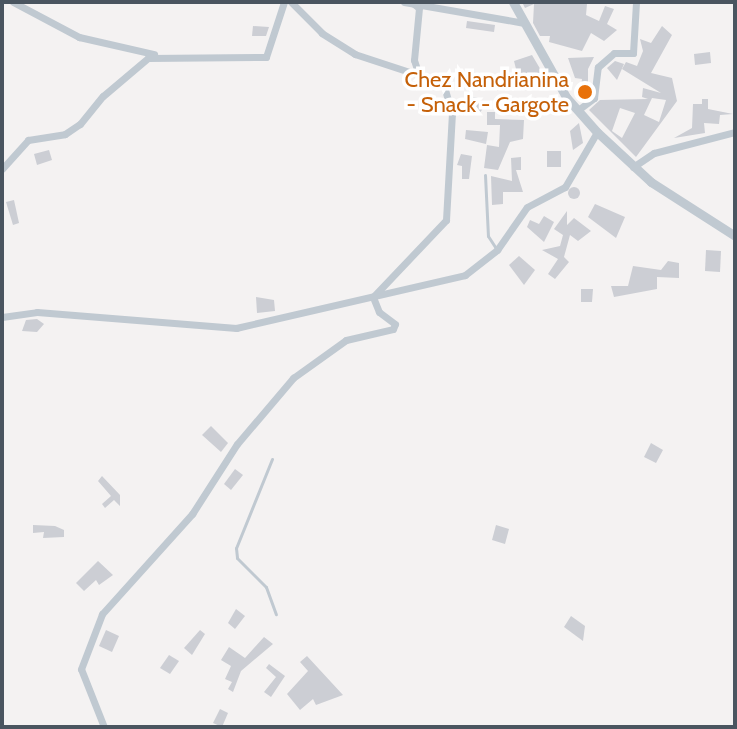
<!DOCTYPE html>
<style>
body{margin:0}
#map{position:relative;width:737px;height:729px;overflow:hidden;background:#f4f2f2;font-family:Cabin,sans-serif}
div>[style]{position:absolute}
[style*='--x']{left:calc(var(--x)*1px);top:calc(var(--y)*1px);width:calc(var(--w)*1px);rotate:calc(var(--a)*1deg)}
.building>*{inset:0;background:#ccced4}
.round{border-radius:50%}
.service>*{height:3px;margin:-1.5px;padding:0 1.5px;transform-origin:1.5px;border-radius:1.5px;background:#c0c9d1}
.minor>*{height:7px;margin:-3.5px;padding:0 3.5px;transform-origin:3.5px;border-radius:3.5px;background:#c0c9d1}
.tertiary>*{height:9px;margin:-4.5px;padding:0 4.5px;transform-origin:4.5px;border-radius:4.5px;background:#c0c9d1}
.dots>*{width:22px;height:22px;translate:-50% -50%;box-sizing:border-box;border:4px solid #fff;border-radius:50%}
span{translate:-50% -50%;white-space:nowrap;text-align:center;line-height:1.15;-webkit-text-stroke:7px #fff;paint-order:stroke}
.food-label{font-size:22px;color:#c56008}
.right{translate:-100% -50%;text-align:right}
.frame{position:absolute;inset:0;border:4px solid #4a5560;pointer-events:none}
</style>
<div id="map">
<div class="building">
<div style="clip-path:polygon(522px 2px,587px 4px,586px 15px,599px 21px,605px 6px,614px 9px,607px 24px,617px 30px,604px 41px,591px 33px,582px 51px,549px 42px,550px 36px,540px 36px,533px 23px,534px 4px,525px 8px)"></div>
<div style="clip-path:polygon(467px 21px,495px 25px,494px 32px,466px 28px)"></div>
<div style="clip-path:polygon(253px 26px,269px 27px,266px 36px,252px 36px)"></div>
<div style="clip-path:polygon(evenodd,662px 26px,672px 35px,651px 73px,672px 78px,677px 101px,636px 157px,589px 110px,600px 100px,648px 99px,642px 97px,643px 88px,661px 93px,622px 69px,626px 62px,637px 66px,643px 51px,640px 39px,651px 43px,662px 26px,652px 98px,666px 100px,659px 122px,644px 115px,652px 98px,662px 26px,620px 108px,635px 113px,622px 138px,612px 131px,620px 108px)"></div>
<div style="clip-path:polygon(710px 52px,711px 63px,695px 65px,694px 54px)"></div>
<div style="clip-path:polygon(532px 55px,545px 77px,539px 81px,535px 75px,524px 80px,516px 69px,514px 61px)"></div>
<div style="clip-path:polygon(594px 57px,588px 69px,588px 94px,579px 101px,582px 79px,575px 78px,568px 58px)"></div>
<div style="clip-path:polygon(615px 61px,624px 64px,617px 80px,607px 68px)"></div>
<div class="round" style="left:465px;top:97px;width:18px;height:18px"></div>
<div style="clip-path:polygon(702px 99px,708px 99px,708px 109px,733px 114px,720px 115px,719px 124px,704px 123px,705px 133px,674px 138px,692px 128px,693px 104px,702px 104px)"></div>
<div style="clip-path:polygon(487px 112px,495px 112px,495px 119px,524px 120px,523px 139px,510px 142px,498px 170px,484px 168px,487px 145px,499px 147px,500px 125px,487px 125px)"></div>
<div style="clip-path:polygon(579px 123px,583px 143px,573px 150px,570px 131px)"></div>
<div style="clip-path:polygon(466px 130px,488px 132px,486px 144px,465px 139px)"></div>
<div style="clip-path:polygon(49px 150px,52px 160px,37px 165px,34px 154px)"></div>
<div style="clip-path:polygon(547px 151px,561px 151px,561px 167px,547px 167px)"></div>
<div style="clip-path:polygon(461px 154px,472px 156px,469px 179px,462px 179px,462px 166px,457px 165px)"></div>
<div style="clip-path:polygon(521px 157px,521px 170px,516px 170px,523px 192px,503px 192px,503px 204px,492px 205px,491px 176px,512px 181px,511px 158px)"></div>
<div class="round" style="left:568px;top:187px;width:12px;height:12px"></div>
<div style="clip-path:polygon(14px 200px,19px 223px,13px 225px,6px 202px)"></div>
<div style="clip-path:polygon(595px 204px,625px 217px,616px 238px,588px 217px)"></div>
<div style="clip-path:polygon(567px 211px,567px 225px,574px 218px,591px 231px,578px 241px,570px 235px,564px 257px,569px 262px,555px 279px,548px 274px,558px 259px,542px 250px,560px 246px,563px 235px,554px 229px)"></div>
<div style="clip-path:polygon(544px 216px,554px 222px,544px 242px,527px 227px,530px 220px,539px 224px)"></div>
<div style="clip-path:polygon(706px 250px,721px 251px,720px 272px,705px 271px)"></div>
<div style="clip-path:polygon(519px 256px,535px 270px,524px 285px,509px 265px)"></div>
<div style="clip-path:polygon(668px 261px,679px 263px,679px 278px,657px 277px,657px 289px,614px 297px,611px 286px,628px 286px,633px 266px,661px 270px)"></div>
<div style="clip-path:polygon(581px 289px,593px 289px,592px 302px,581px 302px)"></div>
<div style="clip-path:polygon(256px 297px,274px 300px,275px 311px,257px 313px)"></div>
<div style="clip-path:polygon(37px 319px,44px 324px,37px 332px,22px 331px,26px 320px)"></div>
<div style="clip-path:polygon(211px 426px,228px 443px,221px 452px,202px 435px)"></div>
<div style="clip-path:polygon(651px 443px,663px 450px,656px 463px,644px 457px)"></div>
<div style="clip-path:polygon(235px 469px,243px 475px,231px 490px,224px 484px)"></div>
<div style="clip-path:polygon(102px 476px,120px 495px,120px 506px,114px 500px,105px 508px,102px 504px,111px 496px,98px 481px)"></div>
<div style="clip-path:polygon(33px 525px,55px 526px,64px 530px,64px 537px,43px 538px,44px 532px,33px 533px)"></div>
<div style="clip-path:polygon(496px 525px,509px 529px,505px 544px,492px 540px)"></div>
<div style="clip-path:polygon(98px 561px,113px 575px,99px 585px,96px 580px,84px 591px,76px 583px)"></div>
<div style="clip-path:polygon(236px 609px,245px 616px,235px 629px,228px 623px)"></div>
<div style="clip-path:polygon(571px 616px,585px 626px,583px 641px,564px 627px)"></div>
<div style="clip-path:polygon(106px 630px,119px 636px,112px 652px,99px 646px)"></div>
<div style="clip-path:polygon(200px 630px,205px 634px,192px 655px,184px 648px)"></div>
<div style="clip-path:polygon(264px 637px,273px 644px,241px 671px,233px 692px,228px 689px,232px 682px,225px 679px,231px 666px,221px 660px,229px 647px,245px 658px)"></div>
<div style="clip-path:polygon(169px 655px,179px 661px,170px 674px,160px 668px)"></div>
<div style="clip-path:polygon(307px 656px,343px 695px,316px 705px,313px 699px,300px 710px,287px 694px,308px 671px,300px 662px)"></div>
<div style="clip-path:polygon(269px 664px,285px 676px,271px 697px,264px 692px,276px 677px,266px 668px)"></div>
<div style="clip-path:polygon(220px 709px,228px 713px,222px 727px,213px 723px)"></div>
</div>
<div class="service">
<div style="--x:485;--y:175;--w:61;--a:87.2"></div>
<div style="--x:488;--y:236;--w:17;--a:57"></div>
<div style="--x:272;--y:459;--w:96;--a:112"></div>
<div style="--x:236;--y:548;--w:10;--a:84"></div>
<div style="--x:237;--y:558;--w:41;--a:45"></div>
<div style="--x:266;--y:587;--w:29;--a:70"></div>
</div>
<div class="minor">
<div style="--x:13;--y:2;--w:75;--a:27.9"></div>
<div style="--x:79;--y:37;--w:77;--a:12.8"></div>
<div style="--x:404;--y:2;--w:122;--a:9.9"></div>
<div style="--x:414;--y:4;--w:6;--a:39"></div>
<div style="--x:419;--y:8;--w:52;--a:95.5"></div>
<div style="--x:414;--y:60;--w:13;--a:72"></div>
<div style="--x:578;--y:110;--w:20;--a:-37"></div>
<div style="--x:594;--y:98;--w:31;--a:-83"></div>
<div style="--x:598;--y:67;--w:21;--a:-41"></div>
<div style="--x:614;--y:53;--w:19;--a:0"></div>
<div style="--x:633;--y:53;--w:51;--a:-86.6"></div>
<div style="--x:633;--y:167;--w:25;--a:-34"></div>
<div style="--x:654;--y:153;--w:84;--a:-14.5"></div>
<div style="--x:2;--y:169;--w:39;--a:-48"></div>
<div style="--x:28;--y:140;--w:37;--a:-9"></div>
<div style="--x:65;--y:134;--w:18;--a:-34"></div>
<div style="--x:80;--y:124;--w:36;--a:-51"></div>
<div style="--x:103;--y:96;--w:59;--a:-40.2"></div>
<div style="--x:148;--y:58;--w:118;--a:-0.5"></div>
<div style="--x:266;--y:57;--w:58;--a:-71.9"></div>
<div style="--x:2;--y:317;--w:35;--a:-8"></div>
<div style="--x:37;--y:312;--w:200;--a:4.6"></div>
<div style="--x:236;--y:328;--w:235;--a:-13"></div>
<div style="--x:465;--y:275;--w:41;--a:-38"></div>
<div style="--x:497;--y:250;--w:52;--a:-55.1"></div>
<div style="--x:527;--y:207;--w:43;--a:-27.8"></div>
<div style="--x:565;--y:187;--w:64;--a:-59.8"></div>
<div style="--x:104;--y:727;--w:62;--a:-111.6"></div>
<div style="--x:81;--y:669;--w:59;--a:-69.1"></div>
<div style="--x:102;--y:614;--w:135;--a:-48"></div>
<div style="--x:192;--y:514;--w:83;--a:-57.3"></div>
<div style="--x:237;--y:444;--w:87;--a:-49.7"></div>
<div style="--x:293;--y:378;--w:65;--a:-35.6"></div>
<div style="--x:346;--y:340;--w:48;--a:-13.2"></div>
<div style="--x:393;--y:329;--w:5;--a:-68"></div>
<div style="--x:395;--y:324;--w:20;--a:-143"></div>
<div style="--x:379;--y:312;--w:16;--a:-112"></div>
<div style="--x:373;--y:297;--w:106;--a:-46.5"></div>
<div style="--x:446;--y:220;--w:106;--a:-86.8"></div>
<div style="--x:452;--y:114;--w:32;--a:-106"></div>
<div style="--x:443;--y:83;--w:93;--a:-161.8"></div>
<div style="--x:355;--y:54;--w:39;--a:-148"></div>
<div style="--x:322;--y:33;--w:44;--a:-135"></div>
</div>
<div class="tertiary">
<div style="--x:513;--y:2;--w:109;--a:60.8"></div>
<div style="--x:566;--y:97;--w:47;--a:48.5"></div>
<div style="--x:597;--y:132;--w:74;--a:42.8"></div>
<div style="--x:651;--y:182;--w:100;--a:32.7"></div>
</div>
<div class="dots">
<div style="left:585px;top:92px;background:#e8710a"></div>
</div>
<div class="food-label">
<span class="right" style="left:569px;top:92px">Chez Nandrianina<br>- Snack - Gargote</span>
</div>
<div class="frame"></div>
</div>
